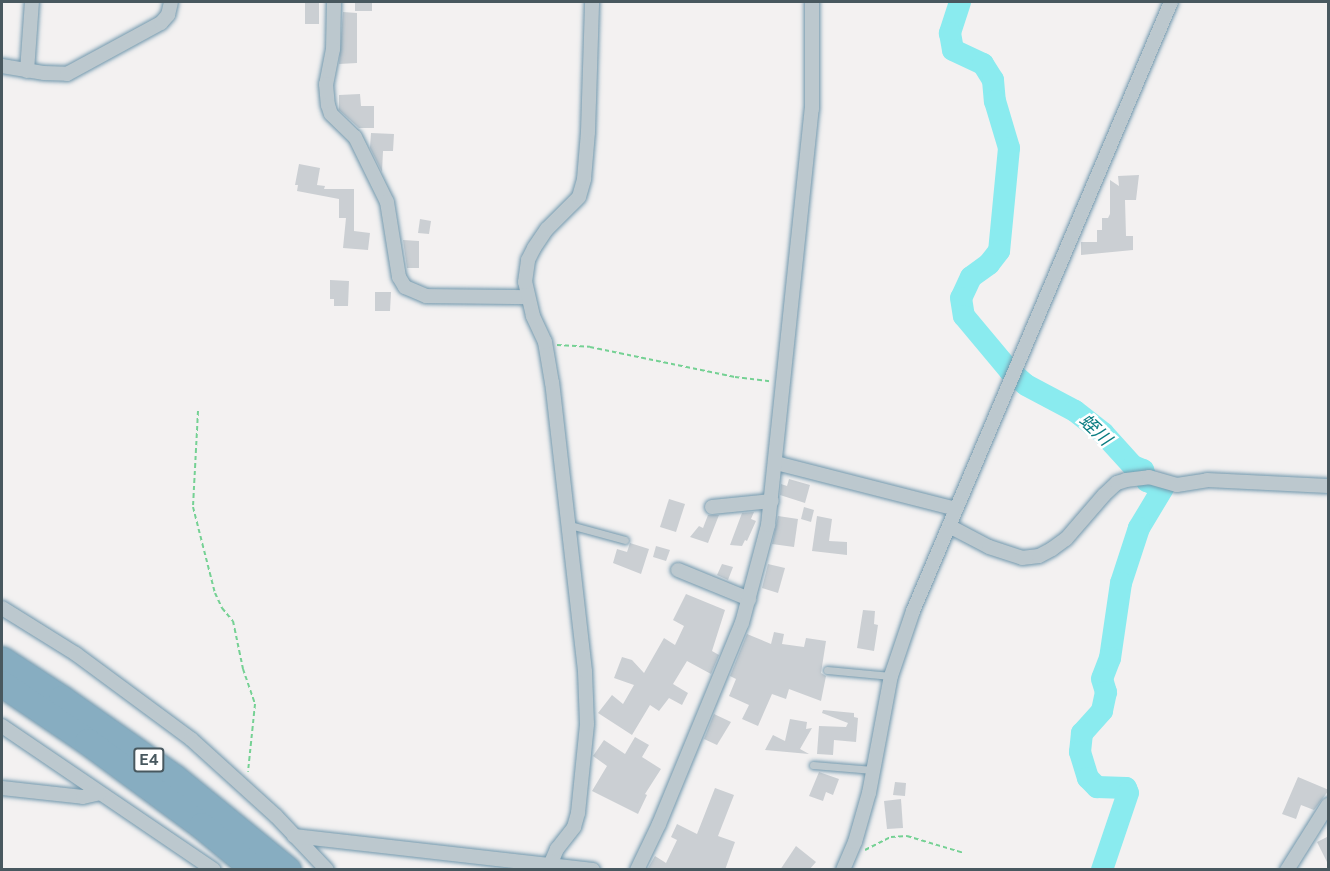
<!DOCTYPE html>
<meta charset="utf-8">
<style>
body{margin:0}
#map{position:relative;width:1330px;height:871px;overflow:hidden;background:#f3f1f1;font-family:"Public Sans","Noto Sans JP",sans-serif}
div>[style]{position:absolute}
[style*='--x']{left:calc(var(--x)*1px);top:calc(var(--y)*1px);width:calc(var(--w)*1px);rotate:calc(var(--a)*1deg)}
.river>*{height:22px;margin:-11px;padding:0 11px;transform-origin:11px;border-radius:11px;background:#8aebef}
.building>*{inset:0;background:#cbcfd3}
.path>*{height:2px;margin-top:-1px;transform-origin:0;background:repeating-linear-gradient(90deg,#75d194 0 4.5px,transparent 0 7.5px)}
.roads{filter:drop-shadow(0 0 2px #7298ad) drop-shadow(0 0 2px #7298ad)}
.lane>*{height:7px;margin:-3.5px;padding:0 3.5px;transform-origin:3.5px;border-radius:3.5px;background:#bcc8ce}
.street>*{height:14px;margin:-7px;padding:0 7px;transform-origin:7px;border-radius:7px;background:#bcc8ce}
.highway>*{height:26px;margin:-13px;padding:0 13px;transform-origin:13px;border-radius:13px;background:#87adc1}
span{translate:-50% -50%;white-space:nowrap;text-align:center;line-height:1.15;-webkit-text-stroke:5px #fff;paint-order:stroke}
.shield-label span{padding:2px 4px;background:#fff;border:2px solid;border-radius:4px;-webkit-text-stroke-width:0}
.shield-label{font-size:15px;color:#48585f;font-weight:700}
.water-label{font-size:18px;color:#0a7d82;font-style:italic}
.frame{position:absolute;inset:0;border:3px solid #48585f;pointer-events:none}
</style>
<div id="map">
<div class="river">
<div style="--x:960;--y:2;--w:33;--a:108"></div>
<div style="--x:950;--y:33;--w:17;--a:80"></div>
<div style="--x:953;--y:50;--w:33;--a:25"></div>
<div style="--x:983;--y:64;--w:19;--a:58"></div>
<div style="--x:993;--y:80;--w:21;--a:85"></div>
<div style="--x:995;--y:101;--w:49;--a:73.4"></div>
<div style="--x:1009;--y:148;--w:103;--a:95.5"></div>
<div style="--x:999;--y:251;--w:16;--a:128"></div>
<div style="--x:989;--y:264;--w:22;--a:144"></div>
<div style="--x:971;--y:277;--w:23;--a:115"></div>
<div style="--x:961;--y:298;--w:18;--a:81"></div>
<div style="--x:964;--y:316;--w:72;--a:50.1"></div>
<div style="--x:1010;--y:371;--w:21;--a:41"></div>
<div style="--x:1026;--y:385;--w:55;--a:28"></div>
<div style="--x:1075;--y:411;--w:36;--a:38"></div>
<div style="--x:1103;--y:433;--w:45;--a:47.7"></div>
<div style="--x:1133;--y:466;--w:11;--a:22"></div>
<div style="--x:1143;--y:470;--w:12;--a:70"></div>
<div style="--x:1147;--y:481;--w:17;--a:24"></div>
<div style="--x:1163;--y:488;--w:47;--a:121"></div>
<div style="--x:1139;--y:528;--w:58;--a:108.1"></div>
<div style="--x:1121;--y:583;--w:76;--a:98.3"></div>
<div style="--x:1110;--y:658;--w:22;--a:111"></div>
<div style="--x:1102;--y:679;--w:14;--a:73"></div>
<div style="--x:1106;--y:692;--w:19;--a:102"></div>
<div style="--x:1102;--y:711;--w:30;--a:132"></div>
<div style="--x:1082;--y:733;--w:19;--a:96"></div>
<div style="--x:1080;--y:752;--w:27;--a:73"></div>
<div style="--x:1088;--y:778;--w:13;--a:45"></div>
<div style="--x:1097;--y:787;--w:29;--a:2"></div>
<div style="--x:1126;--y:788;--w:5;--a:68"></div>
<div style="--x:1128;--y:793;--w:81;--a:108.7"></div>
</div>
<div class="building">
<div style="clip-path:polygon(305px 2px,319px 2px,319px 24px,305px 24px)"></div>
<div style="clip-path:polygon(355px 2px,372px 2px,372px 11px,355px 11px)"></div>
<div style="clip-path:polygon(343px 12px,357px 13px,357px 63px,339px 64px)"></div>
<div style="clip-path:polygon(360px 94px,361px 106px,374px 106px,374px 128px,359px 128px,339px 110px,339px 95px)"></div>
<div style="clip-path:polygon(371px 133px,394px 134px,393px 151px,383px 151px,382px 172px,370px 148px)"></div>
<div style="clip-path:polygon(299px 164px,320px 168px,317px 185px,325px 186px,324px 189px,354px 189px,354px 231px,370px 233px,368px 250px,343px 248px,346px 218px,339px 218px,339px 199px,297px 191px,298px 185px,295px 185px)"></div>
<div style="clip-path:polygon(1139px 175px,1136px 200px,1125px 200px,1126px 236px,1133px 236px,1133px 250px,1081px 255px,1081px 242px,1097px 242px,1097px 230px,1102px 230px,1102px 218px,1108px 218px,1110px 214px,1110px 180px,1119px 186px,1118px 176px)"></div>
<div style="clip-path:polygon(420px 219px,431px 221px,429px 234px,418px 233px)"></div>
<div style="clip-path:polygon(403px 240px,419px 241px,419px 268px,407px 268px)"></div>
<div style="clip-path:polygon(330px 280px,349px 281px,348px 306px,334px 306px,334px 299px,330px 299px)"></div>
<div style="clip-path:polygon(375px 292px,391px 292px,390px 311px,375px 311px)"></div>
<div style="clip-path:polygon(789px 479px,810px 485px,805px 503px,780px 495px,781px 484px,787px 486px)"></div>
<div style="clip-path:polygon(669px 499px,685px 504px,676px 532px,660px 527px)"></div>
<div style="clip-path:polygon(804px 507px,814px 510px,811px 522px,801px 519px)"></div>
<div style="clip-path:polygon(754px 512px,751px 519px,756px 521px,747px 541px,745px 540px,742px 546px,730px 545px,742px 513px)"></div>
<div style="clip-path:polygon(708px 515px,719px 515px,708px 543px,690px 537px,699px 526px,703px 528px)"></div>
<div style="clip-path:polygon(778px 516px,798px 519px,794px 547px,772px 544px)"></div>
<div style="clip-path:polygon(817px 516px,832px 519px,829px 541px,847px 542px,847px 555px,812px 551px)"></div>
<div style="clip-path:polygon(630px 543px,649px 549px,641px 574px,613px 563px,617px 549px,627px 552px)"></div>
<div style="clip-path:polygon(656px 546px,670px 550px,666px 561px,653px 557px)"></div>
<div style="clip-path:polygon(722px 564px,733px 567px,728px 580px,717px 575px)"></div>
<div style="clip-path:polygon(768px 564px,785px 568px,778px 593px,762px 588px)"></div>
<div style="clip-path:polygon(686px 594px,725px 610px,712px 651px,719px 655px,711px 674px,687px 661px,673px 684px,688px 693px,682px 705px,669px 698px,659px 711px,650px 705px,632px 735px,598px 713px,612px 695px,623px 704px,634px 685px,614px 678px,622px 657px,632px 660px,644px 673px,664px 638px,675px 645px,684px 626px,673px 620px)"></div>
<div style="clip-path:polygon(863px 610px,875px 611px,874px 624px,878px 625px,874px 651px,857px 648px)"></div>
<div style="clip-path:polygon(774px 632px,784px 634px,782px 644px,804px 647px,806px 638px,826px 641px,821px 673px,826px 676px,821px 701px,789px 689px,786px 699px,772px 694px,758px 726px,742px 719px,749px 705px,729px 696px,736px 679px,730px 676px,747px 634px,771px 644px)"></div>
<div style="clip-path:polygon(823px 710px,854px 713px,854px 717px,858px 718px,856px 742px,834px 740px,833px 755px,817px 754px,819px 726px,846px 727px,848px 723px,822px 713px)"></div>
<div style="clip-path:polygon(714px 714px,731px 722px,717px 745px,704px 739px)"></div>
<div style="clip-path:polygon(790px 719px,807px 722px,806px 729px,812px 728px,800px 749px,809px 754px,765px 750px,773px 735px,785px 741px)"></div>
<div style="clip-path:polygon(635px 737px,649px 745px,642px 757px,661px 769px,645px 794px,647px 795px,638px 814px,592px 791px,607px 766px,593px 756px,604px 740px,625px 754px)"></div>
<div style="clip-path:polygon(819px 772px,839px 779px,833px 795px,826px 792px,823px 801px,809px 796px)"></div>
<div style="clip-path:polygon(1298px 777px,1329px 790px,1314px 810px,1301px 805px,1296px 819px,1282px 814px)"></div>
<div style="clip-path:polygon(895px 782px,906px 783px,905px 796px,893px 795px)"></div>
<div style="clip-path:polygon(715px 788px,734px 795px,718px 836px,735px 842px,725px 870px,647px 870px,655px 856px,666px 863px,677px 840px,671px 837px,677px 824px,697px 834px)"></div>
<div style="clip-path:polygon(901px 799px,903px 828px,887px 829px,884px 801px)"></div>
<div style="clip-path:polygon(1329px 836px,1329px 866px,1317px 842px)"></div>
<div style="clip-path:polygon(796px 846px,816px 862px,809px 870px,780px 870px)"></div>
</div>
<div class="path">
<div style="--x:557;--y:345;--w:33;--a:3"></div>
<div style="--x:590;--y:347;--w:148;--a:11.7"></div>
<div style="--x:735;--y:377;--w:35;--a:7"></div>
<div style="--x:198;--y:411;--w:96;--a:93"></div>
<div style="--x:193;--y:507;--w:89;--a:75.7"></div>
<div style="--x:215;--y:593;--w:17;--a:65"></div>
<div style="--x:222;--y:608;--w:17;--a:50"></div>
<div style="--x:233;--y:621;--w:49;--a:78.2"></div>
<div style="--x:243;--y:669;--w:37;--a:71"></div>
<div style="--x:255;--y:704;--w:68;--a:95.9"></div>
<div style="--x:865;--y:850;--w:29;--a:-27"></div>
<div style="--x:891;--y:837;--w:16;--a:-4"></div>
<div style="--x:907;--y:836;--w:59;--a:16.6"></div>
</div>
<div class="roads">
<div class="lane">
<div style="--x:570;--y:525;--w:57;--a:15.3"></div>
<div style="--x:827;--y:670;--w:64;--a:5.4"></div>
<div style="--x:813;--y:765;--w:60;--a:4.8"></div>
</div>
<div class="street">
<div style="--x:334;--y:2;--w:47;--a:91.2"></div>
<div style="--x:333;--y:49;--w:36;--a:101"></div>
<div style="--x:326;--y:84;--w:21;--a:85"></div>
<div style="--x:328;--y:105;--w:9;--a:72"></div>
<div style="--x:331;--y:114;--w:33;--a:44"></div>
<div style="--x:355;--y:137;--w:72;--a:63.8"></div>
<div style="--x:387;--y:202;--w:76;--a:80.9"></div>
<div style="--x:399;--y:277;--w:12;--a:59"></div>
<div style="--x:405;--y:287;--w:23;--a:23"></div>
<div style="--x:426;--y:296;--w:102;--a:0.6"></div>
<div style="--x:2;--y:66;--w:43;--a:9.5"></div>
<div style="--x:44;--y:73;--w:23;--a:2"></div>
<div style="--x:67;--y:74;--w:107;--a:-28.5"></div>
<div style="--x:161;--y:23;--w:11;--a:-49"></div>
<div style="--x:168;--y:15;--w:13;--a:-77"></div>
<div style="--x:27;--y:71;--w:69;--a:-85.9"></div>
<div style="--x:776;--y:463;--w:186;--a:14.3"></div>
<div style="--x:712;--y:507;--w:60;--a:-5.7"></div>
<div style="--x:949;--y:526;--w:45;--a:27.7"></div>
<div style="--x:989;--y:547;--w:35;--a:18"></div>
<div style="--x:1022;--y:558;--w:17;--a:-7"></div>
<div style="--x:1039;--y:556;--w:15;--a:-28"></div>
<div style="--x:1052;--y:549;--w:17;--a:-36"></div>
<div style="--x:1066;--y:539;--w:58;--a:-49.2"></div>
<div style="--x:1104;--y:495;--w:18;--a:-43"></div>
<div style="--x:1117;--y:483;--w:9;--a:-18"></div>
<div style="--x:1126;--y:480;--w:23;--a:-7"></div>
<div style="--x:1149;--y:477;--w:29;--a:16"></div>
<div style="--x:1177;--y:485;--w:30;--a:-9"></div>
<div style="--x:1207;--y:480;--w:121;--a:2.8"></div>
<div style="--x:678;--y:570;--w:77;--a:22.2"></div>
<div style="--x:2;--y:608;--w:87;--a:31.9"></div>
<div style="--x:76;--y:654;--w:143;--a:36.5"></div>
<div style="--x:191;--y:739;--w:115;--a:42.2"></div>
<div style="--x:276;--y:816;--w:74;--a:46.6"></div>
<div style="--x:2;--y:726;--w:256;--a:34.2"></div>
<div style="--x:2;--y:788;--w:81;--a:6.3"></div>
<div style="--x:83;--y:797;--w:17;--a:-13"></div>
<div style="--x:294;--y:836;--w:301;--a:6.5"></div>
<div style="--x:548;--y:870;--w:23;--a:-67"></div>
<div style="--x:557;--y:849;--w:28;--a:-52"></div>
<div style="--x:574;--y:827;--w:15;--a:-74"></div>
<div style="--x:578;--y:813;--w:89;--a:-84.2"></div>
<div style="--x:587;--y:724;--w:53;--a:-92.2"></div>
<div style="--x:585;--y:671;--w:290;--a:-96.5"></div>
<div style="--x:552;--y:383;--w:42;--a:-99.7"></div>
<div style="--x:545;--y:342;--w:29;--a:-115"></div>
<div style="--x:533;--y:316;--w:35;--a:-103"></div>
<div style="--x:525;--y:282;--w:22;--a:-82"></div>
<div style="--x:528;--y:260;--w:13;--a:-63"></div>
<div style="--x:534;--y:248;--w:23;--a:-56"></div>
<div style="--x:547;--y:229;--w:45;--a:-45"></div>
<div style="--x:579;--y:197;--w:19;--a:-74"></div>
<div style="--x:584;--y:179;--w:47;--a:-85.1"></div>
<div style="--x:588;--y:132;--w:130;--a:-88.2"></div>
<div style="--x:637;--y:870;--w:51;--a:-64.4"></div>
<div style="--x:659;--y:824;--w:217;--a:-67.6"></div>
<div style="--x:742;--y:623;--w:101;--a:-75.1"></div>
<div style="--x:768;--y:525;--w:418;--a:-84"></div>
<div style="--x:812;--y:109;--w:107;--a:-90"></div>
<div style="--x:843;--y:870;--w:30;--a:-67"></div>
<div style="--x:855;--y:842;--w:51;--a:-74.1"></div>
<div style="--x:869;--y:793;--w:119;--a:-79.4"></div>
<div style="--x:891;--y:676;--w:69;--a:-71.3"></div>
<div style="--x:913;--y:611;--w:661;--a:-67.04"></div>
<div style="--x:1287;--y:870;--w:77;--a:-57.8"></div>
</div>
<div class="highway">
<div style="--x:2;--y:660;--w:72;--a:33"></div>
<div style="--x:62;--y:699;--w:138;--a:35"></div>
<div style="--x:175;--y:778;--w:146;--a:39.2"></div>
<div style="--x:2;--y:684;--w:104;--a:34"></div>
<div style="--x:88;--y:742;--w:142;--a:36.4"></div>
<div style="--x:202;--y:826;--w:69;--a:39.7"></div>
</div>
</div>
<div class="shield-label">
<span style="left:149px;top:760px">E4</span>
</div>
<div class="water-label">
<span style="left:1095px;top:430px;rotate:43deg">蛭川</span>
</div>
<div class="frame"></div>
</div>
